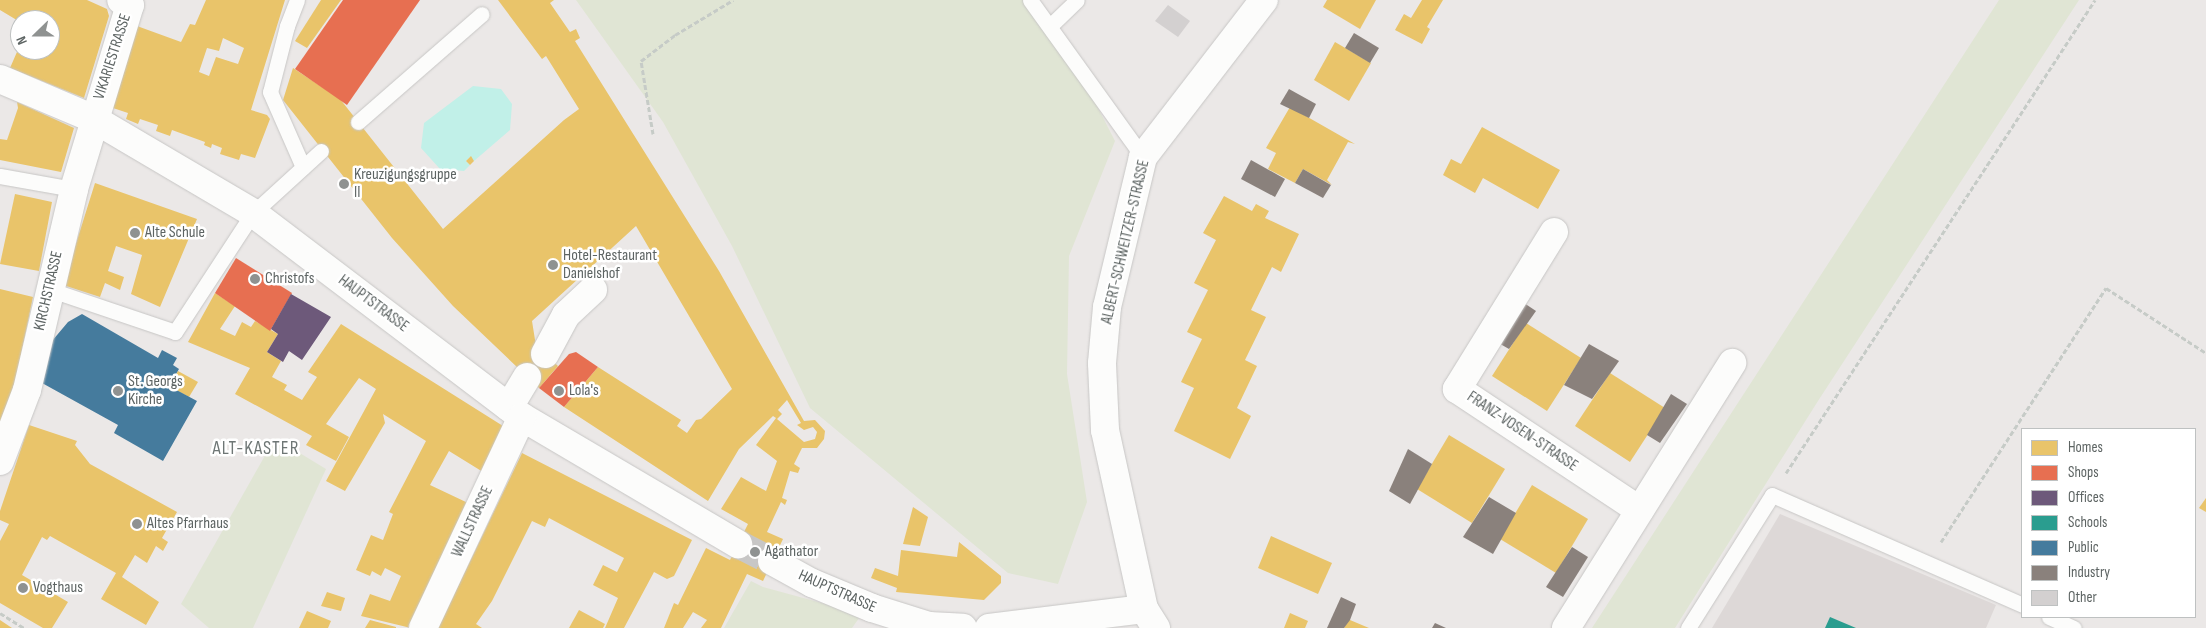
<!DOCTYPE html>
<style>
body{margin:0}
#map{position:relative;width:2206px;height:628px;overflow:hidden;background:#ebe8e7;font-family:"Sofia Sans Condensed",sans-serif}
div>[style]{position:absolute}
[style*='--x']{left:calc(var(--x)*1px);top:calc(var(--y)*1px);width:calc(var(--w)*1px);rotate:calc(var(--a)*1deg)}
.education>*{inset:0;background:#ddd8d7}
.green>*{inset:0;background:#e0e5d4}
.water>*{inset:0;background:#c1f0e8}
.homes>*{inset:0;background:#e9c46a}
.shops>*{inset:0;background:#e76f51}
.offices>*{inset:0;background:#6d597a}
.schools>*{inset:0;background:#2a9d8f}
.public>*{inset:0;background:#457b9d}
.industry>*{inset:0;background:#8a817c}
.building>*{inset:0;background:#d3d0d0}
.street-tunnel>*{height:28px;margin-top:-14px;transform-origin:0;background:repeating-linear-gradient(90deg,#c8c7c6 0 28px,transparent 0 42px)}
.path>*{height:3px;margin-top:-1.5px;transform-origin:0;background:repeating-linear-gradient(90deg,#c6cbc7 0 5px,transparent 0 7.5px)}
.roads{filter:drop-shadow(0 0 1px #c7c6c5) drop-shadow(0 0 1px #c7c6c5)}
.lane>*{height:15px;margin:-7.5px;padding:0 7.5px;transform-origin:7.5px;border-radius:7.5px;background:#fcfcfb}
.street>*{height:28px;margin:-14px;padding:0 14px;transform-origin:14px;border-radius:14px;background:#fcfcfb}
.secondary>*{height:28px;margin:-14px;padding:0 14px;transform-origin:14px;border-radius:14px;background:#fcfcfb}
.dots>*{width:14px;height:14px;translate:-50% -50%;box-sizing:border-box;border:2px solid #fff;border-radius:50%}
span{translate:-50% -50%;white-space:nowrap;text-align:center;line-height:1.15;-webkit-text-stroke:5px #fff;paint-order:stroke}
.street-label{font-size:16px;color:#5d6463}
.poi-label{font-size:16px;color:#5d6463}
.left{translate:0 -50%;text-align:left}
.quarter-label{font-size:19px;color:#6e7675;letter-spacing:1px}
.legend{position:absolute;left:2021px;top:428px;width:175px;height:190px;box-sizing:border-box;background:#fff;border:1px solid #bec1c1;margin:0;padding:6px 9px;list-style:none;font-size:15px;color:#5d6463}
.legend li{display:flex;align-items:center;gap:10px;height:25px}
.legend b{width:25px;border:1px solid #bec1c1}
.north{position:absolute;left:10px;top:10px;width:50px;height:50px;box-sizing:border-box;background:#fff;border:1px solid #bec1c1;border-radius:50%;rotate:248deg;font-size:14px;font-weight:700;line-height:20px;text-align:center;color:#5d6463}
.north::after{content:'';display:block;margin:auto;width:18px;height:22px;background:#8f9291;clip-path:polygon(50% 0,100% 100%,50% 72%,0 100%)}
</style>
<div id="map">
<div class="education">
<div style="clip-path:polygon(1780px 514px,1996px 605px,1986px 628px,1712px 628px)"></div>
</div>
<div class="green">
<div style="clip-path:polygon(576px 0,1026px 0,1078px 69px,1115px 141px,1069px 256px,1067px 374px,1087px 502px,1058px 584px,1008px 573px,810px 408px,732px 246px,663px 122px)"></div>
<div style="clip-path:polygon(1999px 0,2079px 0,1818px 401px,1675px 628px,1592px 628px)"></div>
<div style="clip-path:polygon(275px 438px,326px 469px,253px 628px,209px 628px,181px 604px)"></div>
<div style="clip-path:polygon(751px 581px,763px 587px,862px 614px,852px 628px,724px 628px)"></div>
</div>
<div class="water">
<div style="clip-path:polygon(473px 86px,501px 89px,512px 104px,510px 130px,474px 161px,470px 157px,466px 161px,470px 165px,464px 171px,440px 169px,421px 148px,424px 123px)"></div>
</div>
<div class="homes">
<div style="clip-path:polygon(0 0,87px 0,107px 9px,109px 16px,84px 98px,10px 68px,20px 45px,20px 50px,41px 56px,43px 50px,50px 50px,50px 20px,20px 22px,0 10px)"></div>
<div style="clip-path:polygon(evenodd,206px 0,285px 0,251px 110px,267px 115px,270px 119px,255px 158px,241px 154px,239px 160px,220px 154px,222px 148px,212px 144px,211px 148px,204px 145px,205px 142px,172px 130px,170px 136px,156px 131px,158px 125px,140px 119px,138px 124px,126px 119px,128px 113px,110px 107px,137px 26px,181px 42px,190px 24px,195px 25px,206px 0,223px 38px,244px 48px,238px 64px,216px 57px,209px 76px,199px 72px,207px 48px,219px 51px,223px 38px)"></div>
<div style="clip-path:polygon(321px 0,341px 0,307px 48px,295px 41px)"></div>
<div style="clip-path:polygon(evenodd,498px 0,554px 0,550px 3px,570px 32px,576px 29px,580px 38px,575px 41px,719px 271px,804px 421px,815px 420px,825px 431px,824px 439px,817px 448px,802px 448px,794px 464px,800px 468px,798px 473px,790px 471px,782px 498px,787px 500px,785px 505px,781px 502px,767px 532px,783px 539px,763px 581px,747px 574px,721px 628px,701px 628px,707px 620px,693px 612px,683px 628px,664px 628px,674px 603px,678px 605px,706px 548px,730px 560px,748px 524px,721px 509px,741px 477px,766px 491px,777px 461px,756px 445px,776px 418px,773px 416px,739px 449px,708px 501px,564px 407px,598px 367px,681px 420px,677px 426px,687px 433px,696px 420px,701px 419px,732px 389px,636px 226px,532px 321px,536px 346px,558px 366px,539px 388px,453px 306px,392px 238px,283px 100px,293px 68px,340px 99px,443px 229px,564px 120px,579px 109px,546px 56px,542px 59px,498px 0,787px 400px,801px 423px,797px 425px,804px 430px,813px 427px,817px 432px,815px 439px,804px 442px,777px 419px,782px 414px,778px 410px,787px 400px)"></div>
<div style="clip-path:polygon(1327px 0,1376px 0,1360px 29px,1323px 7px)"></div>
<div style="clip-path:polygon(1422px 0,1443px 0,1427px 27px,1430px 29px,1422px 44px,1395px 30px,1404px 14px,1411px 18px)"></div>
<div style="clip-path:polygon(1335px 42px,1371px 63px,1349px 101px,1314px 80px)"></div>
<div style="clip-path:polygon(17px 102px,74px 128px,61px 172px,0 160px,0 139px,7px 140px,18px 108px)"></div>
<div style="clip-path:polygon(1290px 107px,1355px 144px,1348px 142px,1327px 180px,1332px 185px,1303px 169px,1295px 183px,1268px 169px,1276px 153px,1266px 148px)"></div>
<div style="clip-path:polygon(1482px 127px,1560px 170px,1538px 209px,1483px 178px,1475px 193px,1443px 175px,1451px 159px,1461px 164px)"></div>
<div style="clip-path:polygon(471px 156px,474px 161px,470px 165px,466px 161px)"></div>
<div style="clip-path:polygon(95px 183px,197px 219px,160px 307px,131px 294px,142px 255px,116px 246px,108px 271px,124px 277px,120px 290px,105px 283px,100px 297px,63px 285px)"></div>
<div style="clip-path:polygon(15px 194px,52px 202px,39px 271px,0 264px)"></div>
<div style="clip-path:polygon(1224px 196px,1252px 211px,1256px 204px,1269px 211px,1265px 218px,1299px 234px,1281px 272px,1272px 267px,1251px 310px,1266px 317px,1245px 360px,1257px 366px,1237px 408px,1251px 416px,1230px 459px,1174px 431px,1194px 388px,1181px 382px,1202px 339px,1187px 332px,1208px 290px,1194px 283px,1216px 240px,1203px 233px)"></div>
<div style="clip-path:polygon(0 289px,33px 297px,12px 399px,0 429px)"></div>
<div style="clip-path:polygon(215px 293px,235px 306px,220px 329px,235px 336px,242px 322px,251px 327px,255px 321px,278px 334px,267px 352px,281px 361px,272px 377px,287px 385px,284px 390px,302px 400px,317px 377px,308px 372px,341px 324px,503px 426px,483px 472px,449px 451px,430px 485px,468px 503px,411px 628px,361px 616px,370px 594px,390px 601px,401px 576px,385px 568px,381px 576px,372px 571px,370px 576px,356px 570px,371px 535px,383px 540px,393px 514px,389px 512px,426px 441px,383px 414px,385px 423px,345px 491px,326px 481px,376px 389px,359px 378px,326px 424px,349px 437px,336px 461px,306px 445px,312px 436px,235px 394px,250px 368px,188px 342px)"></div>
<div style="clip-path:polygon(1526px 323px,1581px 358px,1547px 411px,1492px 376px)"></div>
<div style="clip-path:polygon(178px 371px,198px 382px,189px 397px,169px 386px)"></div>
<div style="clip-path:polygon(1610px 373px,1665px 408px,1630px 462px,1575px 426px)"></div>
<div style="clip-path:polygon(29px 425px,77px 441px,75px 445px,90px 464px,177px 512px,162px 538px,168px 542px,163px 551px,156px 546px,147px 563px,135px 555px,122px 577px,159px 602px,146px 625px,101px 599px,116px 573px,50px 536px,47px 540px,42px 537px,22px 575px,68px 602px,52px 628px,43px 628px,0 603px,0 541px,9px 524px,0 520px,0 511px)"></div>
<div style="clip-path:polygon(1449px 435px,1505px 469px,1472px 523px,1417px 489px)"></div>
<div style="clip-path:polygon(522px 453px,692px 540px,674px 576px,667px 579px,654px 572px,624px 628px,605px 628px,618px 598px,593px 585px,603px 565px,617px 572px,624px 558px,549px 518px,545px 527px,532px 521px,492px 601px,476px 624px,482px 628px,438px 628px)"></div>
<div style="clip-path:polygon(1532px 485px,1588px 519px,1556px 573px,1500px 539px)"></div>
<div style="clip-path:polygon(2206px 498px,2206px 512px,2199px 508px)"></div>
<div style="clip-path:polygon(913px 507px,928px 517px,920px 546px,903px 544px)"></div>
<div style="clip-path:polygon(1271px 536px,1332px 563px,1318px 594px,1258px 568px)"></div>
<div style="clip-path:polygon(959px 542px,1001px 576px,1001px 583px,984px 600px,896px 592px,897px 588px,871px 578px,875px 568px,898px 576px,901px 550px,957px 557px)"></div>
<div style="clip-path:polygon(327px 592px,345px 598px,341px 611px,321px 606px)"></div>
<div style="clip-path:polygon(579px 610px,605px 624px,603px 628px,569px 628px)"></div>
<div style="clip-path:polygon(307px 611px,331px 621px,328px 628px,299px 628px)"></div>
<div style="clip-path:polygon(1290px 613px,1308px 621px,1305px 628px,1284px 628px)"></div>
<div style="clip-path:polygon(1348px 619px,1350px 620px,1369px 628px,1344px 628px)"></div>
<div style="clip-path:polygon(0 620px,12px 628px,0 628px)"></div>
<div style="clip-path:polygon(370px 620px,396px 627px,396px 628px,365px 628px)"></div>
</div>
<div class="shops">
<div style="clip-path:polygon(343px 0,420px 0,347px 105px,295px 69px)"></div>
<div style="clip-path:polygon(236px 258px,292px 293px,270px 331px,215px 293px)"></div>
<div style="clip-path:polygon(576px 352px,598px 367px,564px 407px,539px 388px,569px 354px)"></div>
</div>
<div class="offices">
<div style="clip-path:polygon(291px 294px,331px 317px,302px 360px,289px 351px,283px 362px,267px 352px,278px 334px,271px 329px)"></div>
</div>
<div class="schools">
<div style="clip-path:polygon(1830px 617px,1856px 628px,1825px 628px)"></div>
</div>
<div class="public">
<div style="clip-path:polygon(82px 314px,158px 358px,162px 350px,177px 358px,173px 365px,179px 369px,169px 386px,197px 401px,163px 461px,114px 433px,118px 425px,42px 383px,52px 341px,68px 322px)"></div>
</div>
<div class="industry">
<div style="clip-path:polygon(1354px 33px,1379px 48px,1370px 63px,1345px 48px)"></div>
<div style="clip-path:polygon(1289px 89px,1316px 104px,1309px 118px,1280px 104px)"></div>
<div style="clip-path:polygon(1251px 160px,1285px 179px,1275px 197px,1241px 179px)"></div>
<div style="clip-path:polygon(1303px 169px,1331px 185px,1323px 198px,1295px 183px)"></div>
<div style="clip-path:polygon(1521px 301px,1536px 311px,1509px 349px,1495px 341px)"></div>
<div style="clip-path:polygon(1589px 344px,1619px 361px,1592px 399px,1564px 385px)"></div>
<div style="clip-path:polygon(1671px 394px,1687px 404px,1660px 443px,1647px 435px)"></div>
<div style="clip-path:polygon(1408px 449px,1432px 464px,1410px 504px,1389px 491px)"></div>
<div style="clip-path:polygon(1489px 497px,1516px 513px,1493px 554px,1463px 537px)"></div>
<div style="clip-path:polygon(1572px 547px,1588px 557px,1563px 597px,1546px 587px)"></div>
<div style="clip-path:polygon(1341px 597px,1356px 604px,1350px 620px,1344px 628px,1327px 628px)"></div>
<div style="clip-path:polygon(1435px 623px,1446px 628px,1432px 628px)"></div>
</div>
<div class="building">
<div style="clip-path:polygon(1168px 5px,1190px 21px,1178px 37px,1155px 21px)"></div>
</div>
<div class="street-tunnel">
<div style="--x:738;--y:544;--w:38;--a:27"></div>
</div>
<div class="path">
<div style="--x:653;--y:134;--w:74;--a:-99.3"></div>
<div style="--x:641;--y:61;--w:43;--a:-37.4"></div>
<div style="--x:675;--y:35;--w:68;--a:-31.1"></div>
<div style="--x:1786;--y:473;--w:565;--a:-56.84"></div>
<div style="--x:1941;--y:542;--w:303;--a:-57"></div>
<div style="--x:2106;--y:288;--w:119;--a:33"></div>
<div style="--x:0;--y:613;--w:28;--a:32"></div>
</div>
<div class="roads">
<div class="lane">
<div style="--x:297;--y:0;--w:28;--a:111"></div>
<div style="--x:287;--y:26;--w:68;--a:104.4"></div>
<div style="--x:270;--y:92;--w:82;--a:66.3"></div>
<div style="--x:1030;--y:0;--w:193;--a:54.3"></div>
<div style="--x:1050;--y:26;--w:37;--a:-44"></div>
<div style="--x:358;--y:122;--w:164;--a:-41.1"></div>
<div style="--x:0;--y:176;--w:75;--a:10"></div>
<div style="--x:48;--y:289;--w:134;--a:18.7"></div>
<div style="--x:175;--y:332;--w:142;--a:-56.8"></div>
<div style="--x:253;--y:213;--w:92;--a:-42.4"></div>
<div style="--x:2049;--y:617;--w:27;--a:24"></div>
<div style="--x:1688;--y:628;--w:157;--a:-57.7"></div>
<div style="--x:1772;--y:495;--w:273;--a:23.7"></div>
</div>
<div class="street">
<div style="--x:0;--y:79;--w:100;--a:23"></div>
<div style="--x:92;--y:118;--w:187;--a:30.5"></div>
<div style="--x:253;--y:213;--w:338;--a:37.2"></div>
<div style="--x:522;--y:417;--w:251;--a:30.5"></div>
<div style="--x:1554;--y:232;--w:185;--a:121.7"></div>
<div style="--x:1457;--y:389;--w:219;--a:33.6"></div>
<div style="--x:545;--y:354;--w:44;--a:-61.7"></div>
<div style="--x:566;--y:315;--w:37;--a:-43"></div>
<div style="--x:509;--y:407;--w:35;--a:-59"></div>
<div style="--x:0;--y:461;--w:76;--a:-69.2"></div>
<div style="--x:27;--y:390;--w:206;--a:-76.8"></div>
<div style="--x:74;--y:189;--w:192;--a:-73.1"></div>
<div style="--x:130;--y:5;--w:10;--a:-151"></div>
<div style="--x:772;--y:561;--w:46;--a:28.8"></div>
<div style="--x:812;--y:583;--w:65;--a:22.6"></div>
<div style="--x:872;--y:608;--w:60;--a:17.5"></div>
<div style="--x:929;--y:626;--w:34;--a:3"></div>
<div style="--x:423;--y:628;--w:233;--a:-64.9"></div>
<div style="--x:989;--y:628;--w:156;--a:-7"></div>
<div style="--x:1566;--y:628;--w:313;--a:-57.9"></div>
</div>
<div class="secondary">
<div style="--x:1156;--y:628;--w:22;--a:-122"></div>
<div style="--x:1144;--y:609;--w:183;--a:-102.3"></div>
<div style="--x:1105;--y:430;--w:67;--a:-92.6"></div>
<div style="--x:1102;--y:363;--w:56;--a:-84.9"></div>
<div style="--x:1107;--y:307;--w:154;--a:-76.5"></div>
<div style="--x:1143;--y:157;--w:198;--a:-52.4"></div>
</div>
</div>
<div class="dots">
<div style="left:344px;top:184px;background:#8f9291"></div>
<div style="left:135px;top:233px;background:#8f9291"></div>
<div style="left:553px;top:265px;background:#8f9291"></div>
<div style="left:255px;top:279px;background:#8f9291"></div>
<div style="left:118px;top:391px;background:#8f9291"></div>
<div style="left:559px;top:391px;background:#8f9291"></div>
<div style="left:137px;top:524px;background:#8f9291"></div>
<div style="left:755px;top:552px;background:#8f9291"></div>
<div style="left:23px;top:588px;background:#8f9291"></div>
</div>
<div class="street-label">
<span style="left:113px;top:57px;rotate:-72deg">VIKARIESTRASSE</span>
<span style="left:1126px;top:242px;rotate:-77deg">ALBERT-SCHWEITZER-STRASSE</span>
<span style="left:49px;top:291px;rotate:-77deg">KIRCHSTRASSE</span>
<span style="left:373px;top:304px;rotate:37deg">HAUPTSTRASSE</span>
<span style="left:1522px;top:432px;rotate:34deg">FRANZ-VOSEN-STRASSE</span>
<span style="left:473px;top:522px;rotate:-65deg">WALLSTRASSE</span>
<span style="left:837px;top:592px;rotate:24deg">HAUPTSTRASSE</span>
</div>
<div class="poi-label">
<span class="left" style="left:354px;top:184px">Kreuzigungsgruppe<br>II</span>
<span class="left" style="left:145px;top:233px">Alte Schule</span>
<span class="left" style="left:563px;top:265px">Hotel-Restaurant<br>Danielshof</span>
<span class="left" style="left:265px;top:279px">Christofs</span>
<span class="left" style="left:128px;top:391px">St. Georgs<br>Kirche</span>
<span class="left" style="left:569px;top:391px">Lola's</span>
<span class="left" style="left:147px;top:524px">Altes Pfarrhaus</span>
<span class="left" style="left:765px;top:552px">Agathator</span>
<span class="left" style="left:33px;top:588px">Vogthaus</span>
</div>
<div class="quarter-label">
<span style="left:256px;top:449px">ALT-KASTER</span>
</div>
<ul class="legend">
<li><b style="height:14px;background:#e9c46a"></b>Homes</li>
<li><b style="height:14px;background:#e76f51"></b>Shops</li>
<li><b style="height:14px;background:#6d597a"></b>Offices</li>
<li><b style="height:14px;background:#2a9d8f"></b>Schools</li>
<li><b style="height:14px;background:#457b9d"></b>Public</li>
<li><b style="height:14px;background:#8a817c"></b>Industry</li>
<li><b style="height:14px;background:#d3d0d0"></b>Other</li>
</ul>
<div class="north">N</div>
</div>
